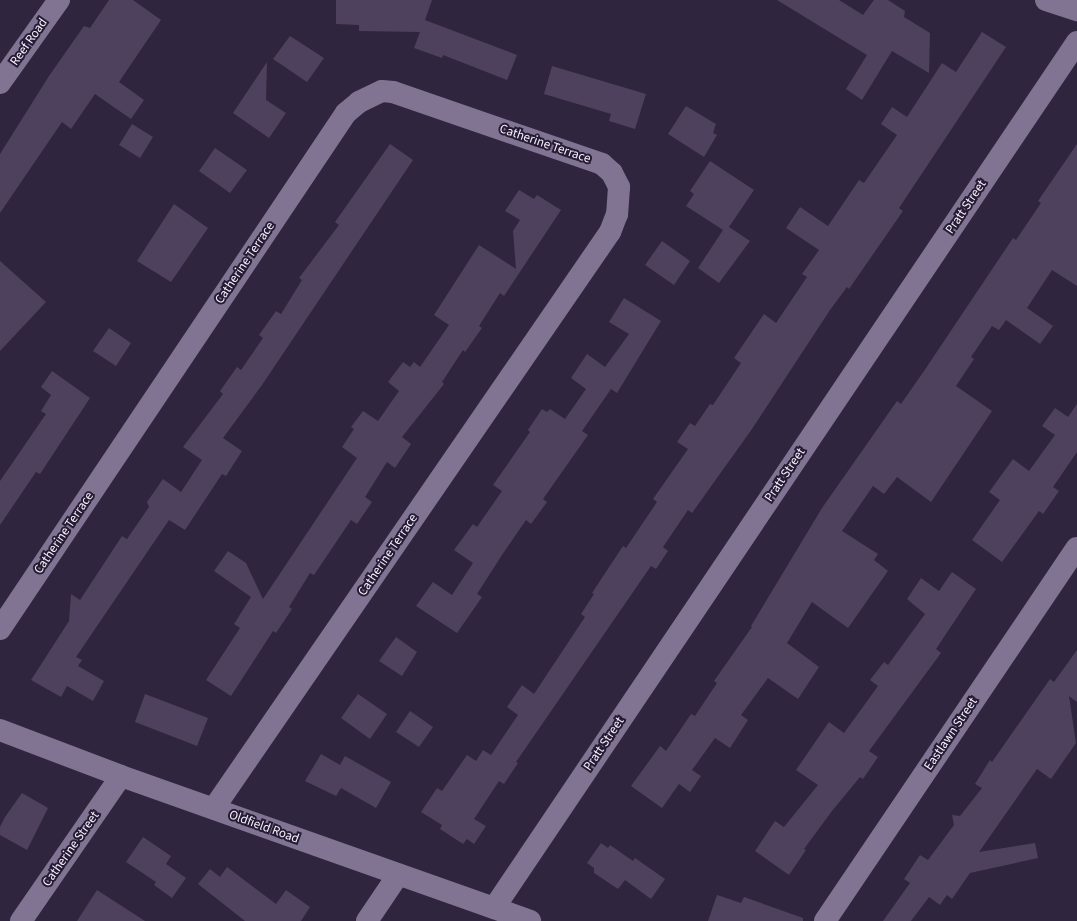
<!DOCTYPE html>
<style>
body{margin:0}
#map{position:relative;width:1077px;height:921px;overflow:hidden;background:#30253e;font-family:"Source Sans 3",sans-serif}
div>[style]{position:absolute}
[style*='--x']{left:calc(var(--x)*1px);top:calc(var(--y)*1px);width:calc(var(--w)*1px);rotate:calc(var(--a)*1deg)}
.building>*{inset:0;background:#4d415d}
.street>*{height:22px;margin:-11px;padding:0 11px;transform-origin:11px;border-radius:11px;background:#817493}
.secondary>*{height:22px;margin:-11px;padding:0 11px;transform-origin:11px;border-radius:11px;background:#817493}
span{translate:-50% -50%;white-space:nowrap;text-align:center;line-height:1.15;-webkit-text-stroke:4px #261b34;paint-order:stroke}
.street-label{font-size:13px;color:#f5f0fd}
</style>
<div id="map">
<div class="building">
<div style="clip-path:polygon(109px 0,133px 0,161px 20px,119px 82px,144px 100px,131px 119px,95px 94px,71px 129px,62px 122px,0 213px,0 154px,49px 76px,84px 26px,90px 28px)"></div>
<div style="clip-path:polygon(336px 0,432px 0,425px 20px,517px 55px,507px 80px,443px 55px,442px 58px,414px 48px,420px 32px,359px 31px,359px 25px,336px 24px)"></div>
<div style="clip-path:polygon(777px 0,839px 0,863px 15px,874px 0,888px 0,905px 11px,904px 17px,930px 33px,929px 73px,892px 51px,862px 100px,846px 89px,867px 55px)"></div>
<div style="clip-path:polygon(982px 32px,1006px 47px,899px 208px,903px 211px,849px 289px,847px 287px,830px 310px,752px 429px,692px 513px,688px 510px,663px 547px,668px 551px,656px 569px,651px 566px,516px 762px,518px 763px,504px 784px,499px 781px,474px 819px,486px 826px,474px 844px,467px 839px,463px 844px,440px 829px,442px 825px,421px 812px,437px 788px,442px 791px,467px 755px,476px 761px,483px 750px,491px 755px,518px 715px,507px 707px,522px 685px,534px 694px,585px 617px,581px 614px,594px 594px,592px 593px,623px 546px,626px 548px,657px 502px,653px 499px,688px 449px,677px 442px,690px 423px,695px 426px,710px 404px,713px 405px,741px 363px,734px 358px,764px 314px,776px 323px,807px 277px,802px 274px,819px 250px,786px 228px,800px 207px,828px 226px,859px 180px,864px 183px,897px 135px,881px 124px,892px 107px,907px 117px,942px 63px,956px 72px)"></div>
<div style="clip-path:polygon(290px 36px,324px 58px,307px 82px,273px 59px)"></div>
<div style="clip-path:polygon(267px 62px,266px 100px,286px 113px,269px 138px,233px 113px)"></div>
<div style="clip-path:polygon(552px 66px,646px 94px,635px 129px,609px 121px,611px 114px,544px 94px)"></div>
<div style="clip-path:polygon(686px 106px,716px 124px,713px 133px,717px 135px,704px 157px,668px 134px)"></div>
<div style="clip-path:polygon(132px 124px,153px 137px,140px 158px,119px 145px)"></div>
<div style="clip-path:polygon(390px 144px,413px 160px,262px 385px,223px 438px,242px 451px,226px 476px,222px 474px,185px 530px,169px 520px,76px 657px,82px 660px,78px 666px,104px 681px,93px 701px,67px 686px,61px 697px,31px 680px,69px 621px,71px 594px,80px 600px,122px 536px,127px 539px,149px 507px,147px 502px,163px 479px,181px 492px,202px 460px,183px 447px,223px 394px,220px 391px,237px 367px,241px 370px,263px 338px,259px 335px,276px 311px,281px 314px,302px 280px,299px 278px,339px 225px,335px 222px)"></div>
<div style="clip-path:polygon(1077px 144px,1077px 286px,1052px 270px,1027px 308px,1053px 326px,1040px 344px,1006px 320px,999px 330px,992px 326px,971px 357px,974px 359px,956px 386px,992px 411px,931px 502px,897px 477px,884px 494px,873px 486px,842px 531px,878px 554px,874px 560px,888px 571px,848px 628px,812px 602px,787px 643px,819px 667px,798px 699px,768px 678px,741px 715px,748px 720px,730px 748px,715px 738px,692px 770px,701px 776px,690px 792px,679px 784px,662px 808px,631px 786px,660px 746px,666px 751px,691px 714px,695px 716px,717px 683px,714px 681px,752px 627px,751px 626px,822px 508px,897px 401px,901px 404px,924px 371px,1013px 238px,1016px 240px,1041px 203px,1038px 201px)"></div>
<div style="clip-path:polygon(215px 148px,247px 170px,230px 193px,199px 171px)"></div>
<div style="clip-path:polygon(710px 161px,754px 190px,729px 227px,750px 241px,719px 283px,698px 268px,723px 230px,686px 206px,694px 194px,690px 191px)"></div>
<div style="clip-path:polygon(519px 190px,534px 199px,537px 195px,561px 210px,504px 296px,500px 293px,479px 326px,482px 328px,465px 352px,463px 350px,442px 382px,444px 384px,402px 437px,411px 444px,395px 468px,387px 462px,365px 497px,372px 502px,357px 524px,351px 520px,314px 575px,310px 573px,289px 607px,292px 609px,276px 633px,273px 631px,231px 696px,206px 680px,240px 628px,234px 624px,251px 597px,214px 571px,228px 551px,246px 563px,263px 599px,357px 458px,342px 447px,354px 429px,351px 427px,363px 411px,378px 421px,399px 391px,388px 382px,403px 362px,410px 367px,414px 362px,420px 367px,449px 325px,434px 315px,479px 245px,516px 269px,513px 231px,520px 220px,505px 211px)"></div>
<div style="clip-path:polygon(174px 204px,208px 228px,171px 282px,137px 261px)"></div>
<div style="clip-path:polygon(662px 241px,690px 261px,674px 285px,645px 265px)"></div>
<div style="clip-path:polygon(0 261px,46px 302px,0 351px)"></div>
<div style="clip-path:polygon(624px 298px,661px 321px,617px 393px,611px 389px,582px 431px,588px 435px,543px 499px,547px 502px,531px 524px,526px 520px,502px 555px,477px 594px,482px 597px,457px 633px,416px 606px,433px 582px,452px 595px,473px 563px,454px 550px,473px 524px,477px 527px,502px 491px,493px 485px,530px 432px,528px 430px,542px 409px,547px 412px,550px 409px,565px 419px,586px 389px,571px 378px,587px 354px,605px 367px,629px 334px,609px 322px)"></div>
<div style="clip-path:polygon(109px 328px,131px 343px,116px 366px,93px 351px)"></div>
<div style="clip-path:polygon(52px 371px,90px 398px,40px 474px,36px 472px,0 525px,0 481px,46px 414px,41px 411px,51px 395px,41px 387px)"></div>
<div style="clip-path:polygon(1077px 404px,1077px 452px,1053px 487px,1059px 491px,1043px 514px,1039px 511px,1002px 562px,972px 540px,1000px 500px,989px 492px,1013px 459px,1029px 471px,1055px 435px,1042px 426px,1055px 408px,1068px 417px)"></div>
<div style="clip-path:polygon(952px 572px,976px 589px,936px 649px,941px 653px,869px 751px,878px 757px,863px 779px,860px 777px,832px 811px,804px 849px,806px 850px,789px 875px,755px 851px,775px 821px,784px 827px,818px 785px,796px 770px,829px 722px,844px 733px,878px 686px,870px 680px,884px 662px,888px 665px,925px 614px,907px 599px,921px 578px,939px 591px)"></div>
<div style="clip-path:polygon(396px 637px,417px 652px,402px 676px,379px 661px)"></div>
<div style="clip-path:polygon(1077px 650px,1077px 702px,1069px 696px,1076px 743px,1051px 779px,1037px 769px,979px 852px,1035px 843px,1038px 858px,970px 873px,952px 899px,947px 895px,940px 905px,929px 897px,911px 921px,883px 921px,910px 883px,904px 879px,920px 855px,928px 860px,954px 825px,952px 815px,960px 816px,982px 788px,975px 784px,990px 760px,992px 762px,1050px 679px,1054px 682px)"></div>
<div style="clip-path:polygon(145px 694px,208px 718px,197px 746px,135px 722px)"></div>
<div style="clip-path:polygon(358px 694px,387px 714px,370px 739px,341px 718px)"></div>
<div style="clip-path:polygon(410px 711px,433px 727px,419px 747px,396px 732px)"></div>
<div style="clip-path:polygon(321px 754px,340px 765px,345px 756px,391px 782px,376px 808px,341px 788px,336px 796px,305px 781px)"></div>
<div style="clip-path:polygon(22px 793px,48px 808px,27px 850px,0 835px,0 827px,5px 817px)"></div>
<div style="clip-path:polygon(143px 837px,171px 856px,166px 864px,186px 878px,172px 898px,154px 885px,156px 882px,126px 862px)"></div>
<div style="clip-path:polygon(601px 843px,608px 848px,610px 845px,633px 861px,635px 858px,665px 879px,651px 899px,625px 880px,618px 889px,594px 873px,594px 868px,587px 863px)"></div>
<div style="clip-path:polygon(227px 867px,276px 904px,286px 890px,310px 907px,301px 921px,245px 921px,198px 884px,210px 869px,220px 877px)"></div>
<div style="clip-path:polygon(97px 890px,145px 921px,77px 921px)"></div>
<div style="clip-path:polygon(717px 895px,741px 903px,744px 897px,803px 918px,803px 921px,708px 921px)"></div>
</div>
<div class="street">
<div style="--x:1046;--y:0;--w:33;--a:18"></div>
<div style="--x:0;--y:629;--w:621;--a:-56.16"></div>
<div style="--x:346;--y:113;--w:17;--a:-40"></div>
<div style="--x:359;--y:102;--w:25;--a:-26"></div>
<div style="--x:382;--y:91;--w:11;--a:5"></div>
<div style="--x:393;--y:92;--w:221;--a:19"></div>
<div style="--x:602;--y:164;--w:13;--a:42"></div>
<div style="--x:612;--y:173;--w:16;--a:63"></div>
<div style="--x:619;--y:187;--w:27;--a:94"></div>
<div style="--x:617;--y:214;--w:19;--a:111"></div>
<div style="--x:610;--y:232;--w:699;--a:124.51"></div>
<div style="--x:494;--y:908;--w:1044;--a:-56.05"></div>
<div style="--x:21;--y:921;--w:176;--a:-55.4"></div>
<div style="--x:367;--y:921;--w:55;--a:-56"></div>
<div style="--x:825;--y:921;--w:450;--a:-56"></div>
</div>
<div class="secondary">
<div style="--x:0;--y:83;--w:102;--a:-54.6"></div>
<div style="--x:0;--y:730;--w:129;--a:20.8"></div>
<div style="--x:121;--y:776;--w:434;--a:19.5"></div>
</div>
<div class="street-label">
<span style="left:29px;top:42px;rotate:-55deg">Reef Road</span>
<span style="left:545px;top:144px;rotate:19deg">Catherine Terrace</span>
<span style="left:966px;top:207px;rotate:-56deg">Pratt Street</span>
<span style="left:245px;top:263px;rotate:-56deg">Catherine Terrace</span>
<span style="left:785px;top:475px;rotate:-56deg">Pratt Street</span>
<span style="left:64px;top:533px;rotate:-56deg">Catherine Terrace</span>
<span style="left:388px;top:555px;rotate:-56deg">Catherine Terrace</span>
<span style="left:951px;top:734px;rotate:-56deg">Eastlawn Street</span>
<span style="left:604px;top:744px;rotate:-56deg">Pratt Street</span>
<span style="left:264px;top:827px;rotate:20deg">Oldfield Road</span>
<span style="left:71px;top:849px;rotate:-55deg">Catherine Street</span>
</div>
</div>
